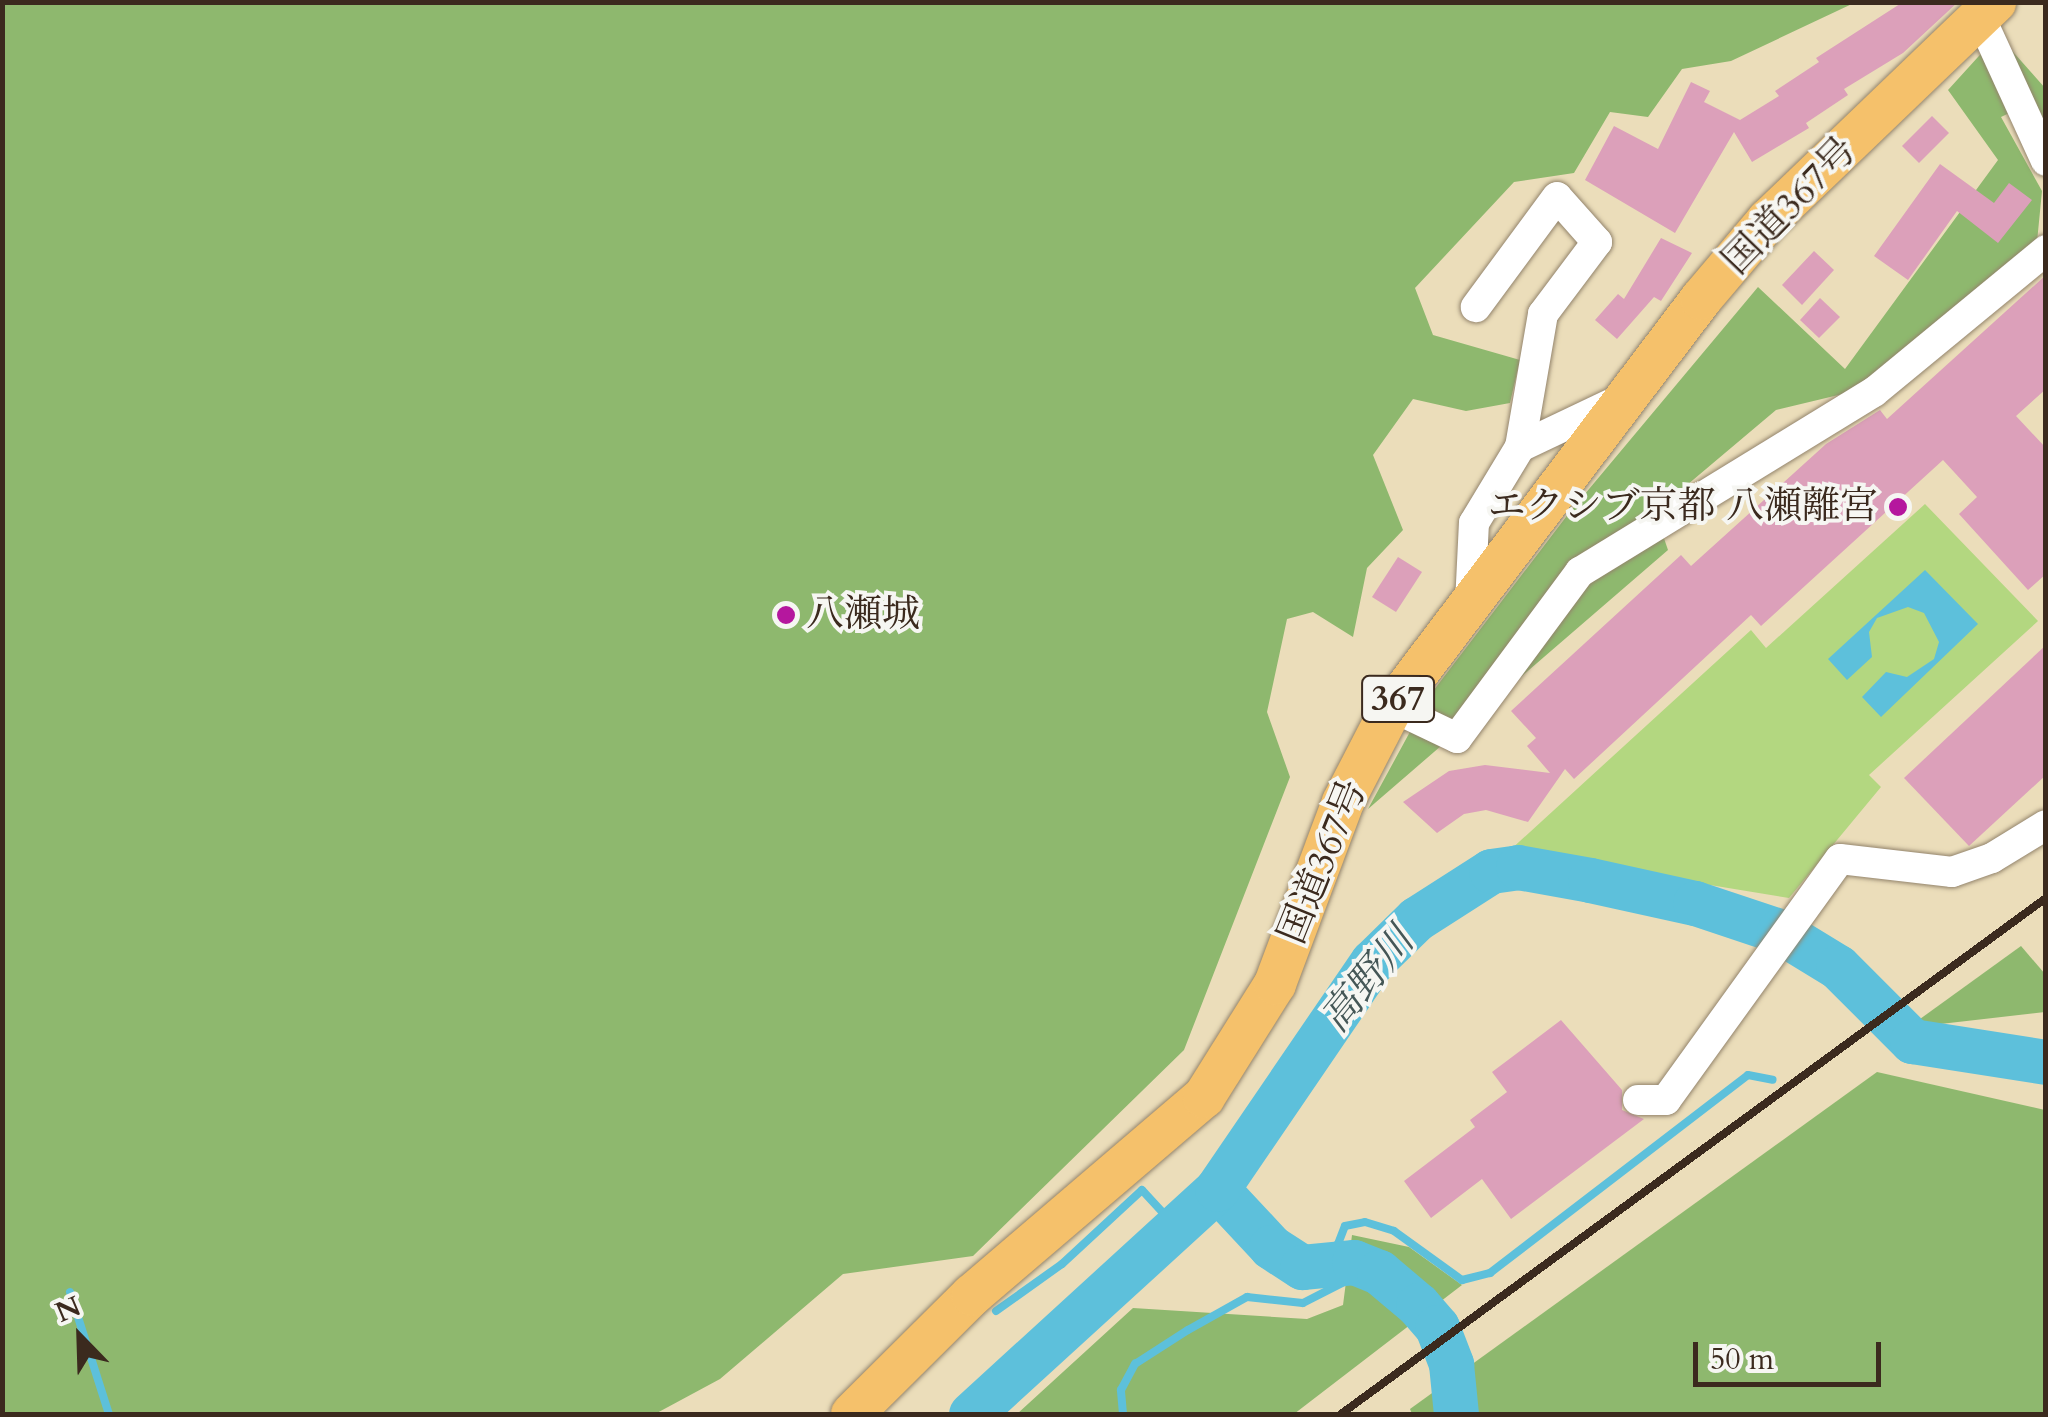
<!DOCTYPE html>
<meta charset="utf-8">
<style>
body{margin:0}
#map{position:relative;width:2048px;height:1417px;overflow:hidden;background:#ebddba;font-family:Cardo,"Noto Serif JP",serif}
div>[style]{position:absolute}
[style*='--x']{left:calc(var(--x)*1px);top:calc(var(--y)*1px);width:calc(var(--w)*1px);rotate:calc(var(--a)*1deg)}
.green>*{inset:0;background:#b3d780}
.forest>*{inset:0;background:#8eb86e}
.water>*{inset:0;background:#5dc0db}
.stream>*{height:8px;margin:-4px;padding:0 4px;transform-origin:4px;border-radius:4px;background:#5dc0db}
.river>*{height:45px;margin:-22.5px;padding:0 22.5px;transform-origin:22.5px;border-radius:22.5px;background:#5dc0db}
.building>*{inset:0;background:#dca0ba}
.roads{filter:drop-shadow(0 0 2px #93846c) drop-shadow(0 0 2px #93846c)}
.minor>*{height:30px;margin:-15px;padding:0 15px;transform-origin:15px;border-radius:15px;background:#fff}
.highway>*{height:42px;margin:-21px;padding:0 21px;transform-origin:21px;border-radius:21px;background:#f5c16b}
.rail>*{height:8px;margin:-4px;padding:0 4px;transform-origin:4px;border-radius:4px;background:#3b2a1e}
.dots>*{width:28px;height:28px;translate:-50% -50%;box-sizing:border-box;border:5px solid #f6f6f2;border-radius:50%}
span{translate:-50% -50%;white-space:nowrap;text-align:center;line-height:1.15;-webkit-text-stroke:8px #f6f6f2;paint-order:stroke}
.shield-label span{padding:2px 8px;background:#f6f6f2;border:2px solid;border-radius:8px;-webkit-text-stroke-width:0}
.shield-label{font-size:35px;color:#3b2a1e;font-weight:700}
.street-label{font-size:38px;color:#3b2a1e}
.poi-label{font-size:38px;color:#3b2a1e}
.right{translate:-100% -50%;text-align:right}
.left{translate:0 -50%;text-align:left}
.water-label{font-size:40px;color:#455757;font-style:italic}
.frame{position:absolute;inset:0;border:5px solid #3b2a1e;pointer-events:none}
.north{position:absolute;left:30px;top:1287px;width:100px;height:100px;-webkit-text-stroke:8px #f6f6f2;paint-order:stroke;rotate:337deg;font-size:28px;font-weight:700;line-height:40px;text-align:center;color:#3b2a1e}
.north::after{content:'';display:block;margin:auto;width:35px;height:45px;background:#3b2a1e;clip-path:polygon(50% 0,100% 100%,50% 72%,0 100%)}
.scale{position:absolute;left:1693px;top:1342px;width:188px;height:45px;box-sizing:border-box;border:5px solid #3b2a1e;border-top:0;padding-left:12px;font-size:30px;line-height:35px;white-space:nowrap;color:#3b2a1e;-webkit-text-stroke:8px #f6f6f2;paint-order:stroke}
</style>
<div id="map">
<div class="green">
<div style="clip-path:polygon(1925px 504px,2038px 621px,1869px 775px,1881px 787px,1789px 898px,1508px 852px,1751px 630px,1766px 648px)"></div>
</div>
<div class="forest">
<div style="clip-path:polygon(3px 2px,1854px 2px,1854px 3px,1731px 61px,1682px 69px,1648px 117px,1610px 112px,1574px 173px,1514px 182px,1415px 288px,1433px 335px,1520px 360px,1510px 403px,1466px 411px,1413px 399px,1373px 455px,1403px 530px,1367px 568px,1353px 637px,1313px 612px,1287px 619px,1267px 712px,1290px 777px,1184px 1050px,973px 1256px,843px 1274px,720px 1379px,655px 1414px,3px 1414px)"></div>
<div style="clip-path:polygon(1998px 35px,2045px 88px,2045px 128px,2028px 104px,2001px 117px,2042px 191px,2037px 242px,1851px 392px,1776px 410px,1655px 512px,1668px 550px,1368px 809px,1430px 695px,1569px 513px,1758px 287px,1845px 369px,1998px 160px,1948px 90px)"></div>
<div style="clip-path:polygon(2021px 946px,2045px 974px,2045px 1012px,1923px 1026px,1920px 1019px)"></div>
<div style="clip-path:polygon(1877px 1072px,2045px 1110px,2045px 1414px,1412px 1414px,1410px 1409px)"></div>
<div style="clip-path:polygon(1352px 1235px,1409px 1247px,1462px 1285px,1294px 1414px,1017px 1414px,1133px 1308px,1307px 1319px,1343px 1305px)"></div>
</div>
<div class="water">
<div style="clip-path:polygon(1925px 570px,1978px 624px,1881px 717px,1862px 697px,1886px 672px,1907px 677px,1934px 659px,1939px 642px,1924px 613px,1908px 607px,1877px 618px,1869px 632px,1872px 657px,1847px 680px,1828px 659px)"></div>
</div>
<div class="stream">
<div style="--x:70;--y:1292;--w:128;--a:72.3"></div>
<div style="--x:996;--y:1311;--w:81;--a:-35.5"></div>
<div style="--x:1062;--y:1264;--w:109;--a:-42.8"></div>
<div style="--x:1142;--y:1190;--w:50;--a:47.4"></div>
<div style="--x:1123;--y:1414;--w:24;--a:-95"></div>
<div style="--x:1121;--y:1390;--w:30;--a:-62"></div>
<div style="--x:1135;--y:1364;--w:63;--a:-32.7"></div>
<div style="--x:1188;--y:1330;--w:68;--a:-29.2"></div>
<div style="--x:1247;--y:1297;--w:56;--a:6.1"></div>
<div style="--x:1303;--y:1303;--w:48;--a:-27.1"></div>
<div style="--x:1346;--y:1281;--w:38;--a:-102"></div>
<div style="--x:1338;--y:1244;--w:19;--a:-69"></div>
<div style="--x:1345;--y:1226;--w:20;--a:-11"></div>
<div style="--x:1365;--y:1222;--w:30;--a:17"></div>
<div style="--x:1394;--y:1231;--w:84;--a:35.8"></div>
<div style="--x:1462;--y:1280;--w:29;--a:-14"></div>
<div style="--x:1490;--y:1273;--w:325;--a:-37.5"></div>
<div style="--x:1748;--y:1075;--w:25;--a:11"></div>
</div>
<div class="river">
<div style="--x:1217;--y:1189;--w:79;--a:47"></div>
<div style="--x:1271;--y:1247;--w:37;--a:33"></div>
<div style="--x:1302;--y:1267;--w:52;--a:-5.5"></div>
<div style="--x:1354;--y:1262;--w:27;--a:22"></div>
<div style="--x:1379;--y:1272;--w:51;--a:40.2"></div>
<div style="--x:1418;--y:1305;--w:29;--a:49"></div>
<div style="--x:1437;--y:1327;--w:40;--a:69"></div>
<div style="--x:1451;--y:1364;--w:50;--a:84.3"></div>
<div style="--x:971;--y:1414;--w:333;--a:-42.4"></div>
<div style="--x:1217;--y:1189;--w:275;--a:-55.7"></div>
<div style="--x:1372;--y:962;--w:62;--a:-44.3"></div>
<div style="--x:1416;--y:919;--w:89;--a:-32.6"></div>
<div style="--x:1491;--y:871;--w:27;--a:-8"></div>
<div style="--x:1518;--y:867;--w:73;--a:10.2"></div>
<div style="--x:1590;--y:880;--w:107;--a:12.4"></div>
<div style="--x:1695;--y:903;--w:89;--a:18.4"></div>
<div style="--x:1779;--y:931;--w:69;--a:31.4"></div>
<div style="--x:1838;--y:967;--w:105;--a:45"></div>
<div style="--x:1912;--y:1041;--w:136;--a:8.9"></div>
</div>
<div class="building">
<div style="clip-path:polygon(1903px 2px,1958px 2px,1903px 53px,1844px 89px,1848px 95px,1806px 123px,1809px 128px,1752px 162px,1734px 132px,1675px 233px,1585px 180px,1614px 126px,1658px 149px,1691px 82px,1710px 91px,1704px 102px,1740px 120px,1779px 96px,1775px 91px,1819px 62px,1816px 58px)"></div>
<div style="clip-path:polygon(1932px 116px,1949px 133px,1919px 163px,1902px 146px)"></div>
<div style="clip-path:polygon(1940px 164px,1994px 203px,2009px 183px,2032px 200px,1998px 243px,1957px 211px,1908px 280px,1874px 256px)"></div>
<div style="clip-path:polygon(1661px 238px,1692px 253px,1661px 301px,1654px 297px,1617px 339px,1595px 320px,1618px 294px,1624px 299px)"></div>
<div style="clip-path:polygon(1814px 251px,1834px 270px,1802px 305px,1782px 285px)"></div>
<div style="clip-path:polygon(2046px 275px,2046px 389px,2016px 416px,2046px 448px,2046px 574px,2028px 590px,1959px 514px,1977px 497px,1943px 460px,1761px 626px,1751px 615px,1574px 779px,1565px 769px,1528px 822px,1486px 810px,1464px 814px,1437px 833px,1403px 802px,1449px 771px,1485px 765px,1550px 773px,1527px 746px,1536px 738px,1511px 711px,1681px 555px,1691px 566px,1826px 444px,1880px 410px,1887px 419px)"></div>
<div style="clip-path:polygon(1820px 298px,1840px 317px,1819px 338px,1800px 320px)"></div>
<div style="clip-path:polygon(1398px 557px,1422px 572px,1396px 612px,1372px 597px)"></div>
<div style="clip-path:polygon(2046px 645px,2046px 775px,1969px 846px,1904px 778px)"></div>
<div style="clip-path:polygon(1561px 1020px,1622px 1090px,1622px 1110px,1644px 1119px,1511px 1219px,1482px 1179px,1431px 1218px,1404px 1181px,1475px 1127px,1470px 1120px,1507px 1092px,1492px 1072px)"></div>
</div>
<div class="roads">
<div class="minor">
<div style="--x:1981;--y:19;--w:156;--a:65.4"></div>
<div style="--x:1520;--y:447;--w:112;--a:-25.4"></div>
<div style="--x:1470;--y:604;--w:81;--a:-87.2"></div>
<div style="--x:1474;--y:523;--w:89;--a:-58.8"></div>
<div style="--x:1520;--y:447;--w:135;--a:-80.2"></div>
<div style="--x:1543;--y:314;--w:90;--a:-53.1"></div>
<div style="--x:1597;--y:242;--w:60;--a:-131.6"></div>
<div style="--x:1557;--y:197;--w:137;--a:126.4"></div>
<div style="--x:1392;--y:707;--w:72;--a:25.5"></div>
<div style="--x:1457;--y:738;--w:207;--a:-53.5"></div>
<div style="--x:1580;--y:572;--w:345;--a:-31.5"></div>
<div style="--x:1874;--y:392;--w:223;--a:-39.5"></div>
<div style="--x:1638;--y:1100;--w:28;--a:0"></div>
<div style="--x:1666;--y:1100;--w:297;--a:-54.2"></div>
<div style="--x:1840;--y:859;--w:113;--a:6.6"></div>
<div style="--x:1952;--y:872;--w:42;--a:-19.3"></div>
<div style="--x:1992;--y:858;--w:63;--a:-31.4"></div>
</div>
<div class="highway">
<div style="--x:852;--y:1414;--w:169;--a:-44.8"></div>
<div style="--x:972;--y:1295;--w:305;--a:-40.5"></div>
<div style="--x:1204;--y:1097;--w:133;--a:-57.9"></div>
<div style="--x:1275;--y:984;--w:194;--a:-69.5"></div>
<div style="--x:1343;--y:802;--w:107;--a:-62.7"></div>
<div style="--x:1392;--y:707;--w:512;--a:-52.86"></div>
<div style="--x:1701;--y:299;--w:104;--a:-49.7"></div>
<div style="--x:1768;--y:220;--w:315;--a:-43.8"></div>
</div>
</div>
<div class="rail">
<div style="--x:1341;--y:1414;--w:874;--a:-36.2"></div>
</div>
<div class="dots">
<div style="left:1898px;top:507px;background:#b5179e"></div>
<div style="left:786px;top:615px;background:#b5179e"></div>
</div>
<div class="shield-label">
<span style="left:1398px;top:699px">367</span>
</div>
<div class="street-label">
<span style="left:1790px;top:206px;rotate:-46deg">国道367号</span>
<span style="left:1323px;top:862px;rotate:-68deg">国道367号</span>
</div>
<div class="poi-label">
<span class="right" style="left:1878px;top:507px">エクシブ京都 八瀬離宮</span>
<span class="left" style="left:806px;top:615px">八瀬城</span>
</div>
<div class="water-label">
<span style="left:1368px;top:980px;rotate:-51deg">高野川</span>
</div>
<div class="frame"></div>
<div class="north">N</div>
<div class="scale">50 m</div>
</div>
